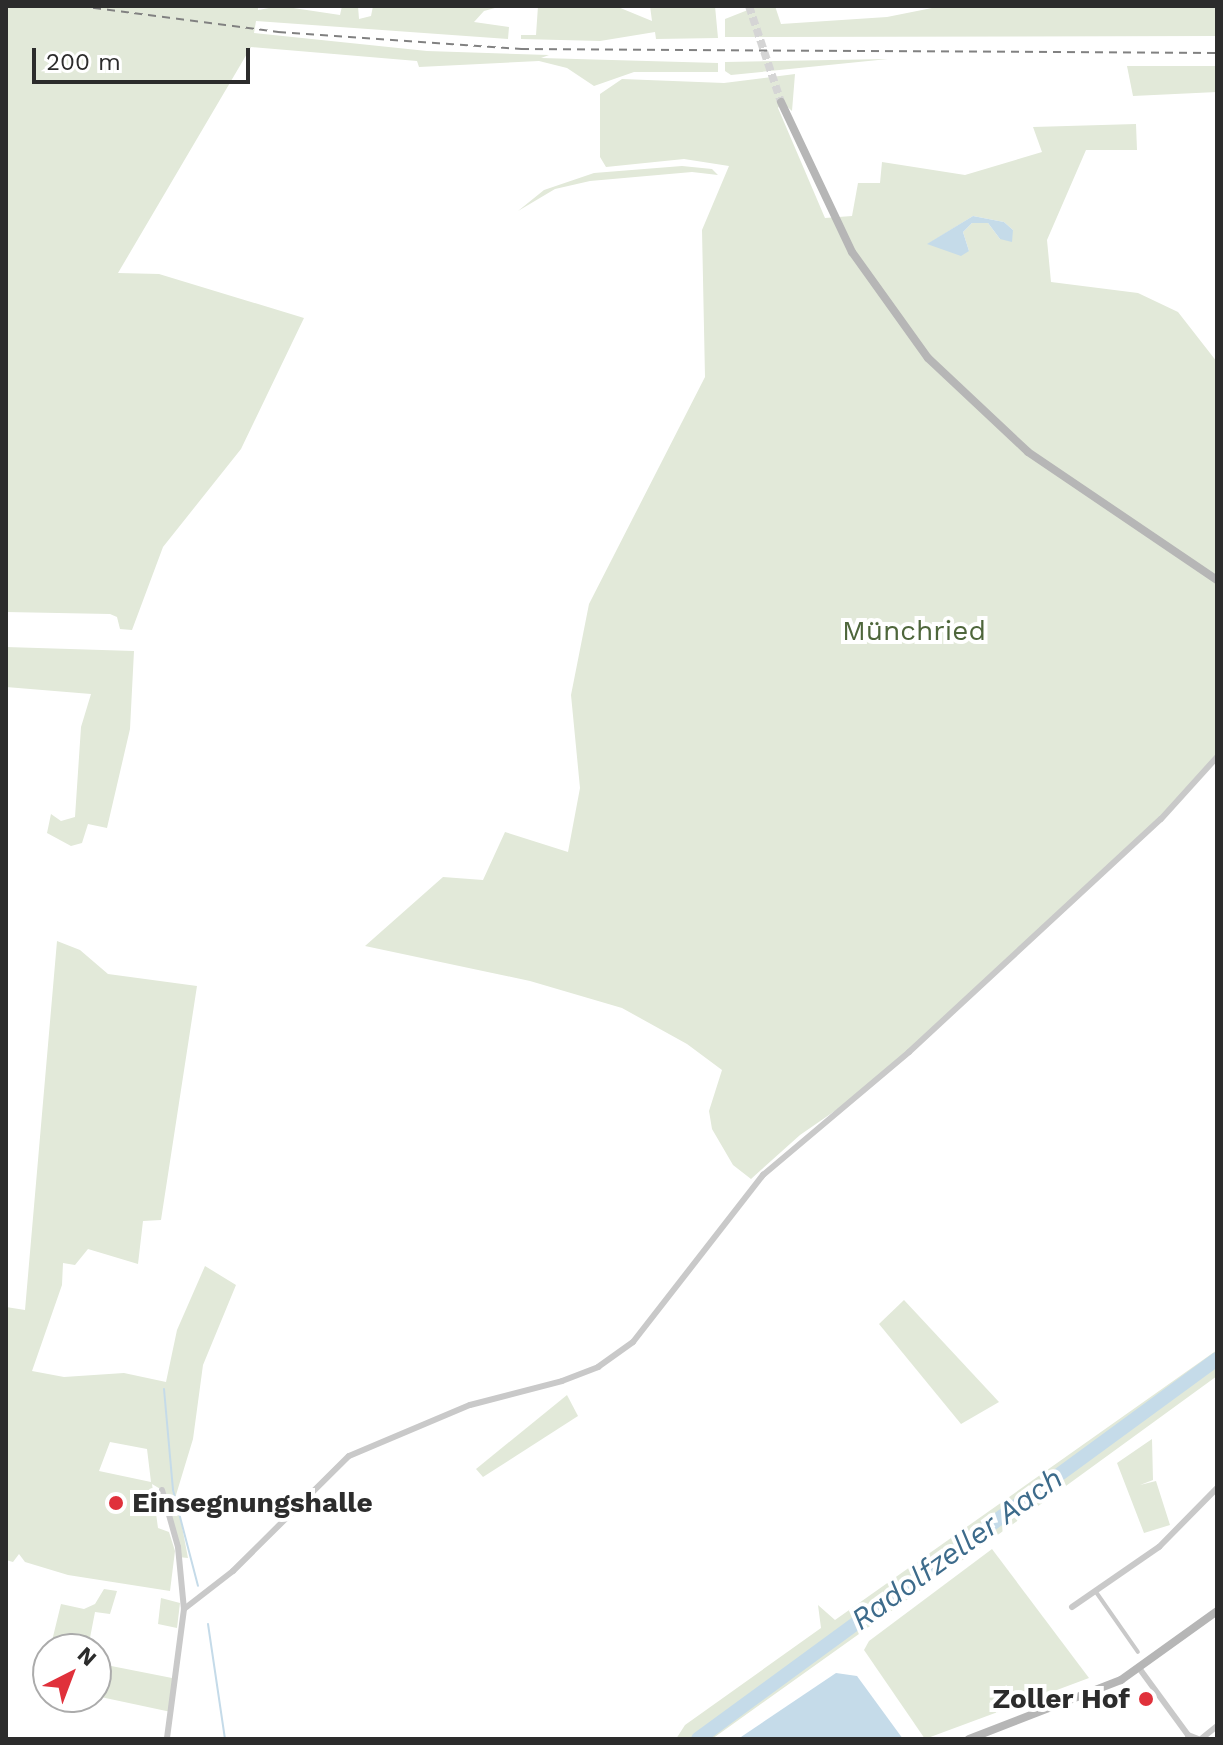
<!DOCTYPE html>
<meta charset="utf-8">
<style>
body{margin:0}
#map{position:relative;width:1223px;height:1745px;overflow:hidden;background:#fff;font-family:"Work Sans",sans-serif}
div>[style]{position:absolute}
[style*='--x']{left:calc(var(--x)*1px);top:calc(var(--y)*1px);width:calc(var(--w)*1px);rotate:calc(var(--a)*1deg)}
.green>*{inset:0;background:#e2e9d9}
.water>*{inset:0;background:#c5dbe9}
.stream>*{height:2px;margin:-1px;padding:0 1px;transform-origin:1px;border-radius:1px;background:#c5dbe9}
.river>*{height:14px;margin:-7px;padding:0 7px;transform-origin:7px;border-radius:7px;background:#c5dbe9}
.secondary-tunnel>*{height:8px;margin-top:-4px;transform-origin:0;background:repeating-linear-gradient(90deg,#d5d5d5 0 8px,transparent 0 12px)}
.pedestrian>*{height:4px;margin:-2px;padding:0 2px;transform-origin:2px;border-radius:2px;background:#c9c9c9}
.minor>*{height:6px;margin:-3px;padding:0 3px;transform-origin:3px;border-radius:3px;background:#c9c9c9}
.secondary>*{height:8px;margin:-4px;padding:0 4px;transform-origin:4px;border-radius:4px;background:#b6b6b6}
.rail>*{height:2px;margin-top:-1px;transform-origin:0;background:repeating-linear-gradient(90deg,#818181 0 8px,transparent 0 14px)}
.dots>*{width:22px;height:22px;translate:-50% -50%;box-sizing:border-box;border:4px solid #fff;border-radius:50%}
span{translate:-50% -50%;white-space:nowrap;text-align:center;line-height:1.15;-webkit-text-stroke:8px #fff;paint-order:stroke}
.park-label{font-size:28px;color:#4e663b}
.poi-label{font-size:28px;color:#2c2c2c;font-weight:700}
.left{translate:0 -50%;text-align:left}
.right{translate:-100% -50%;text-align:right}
.water-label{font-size:30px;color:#3d6b8b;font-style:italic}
.frame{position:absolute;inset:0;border:8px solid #2c2c2c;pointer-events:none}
.north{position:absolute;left:32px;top:1633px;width:80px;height:80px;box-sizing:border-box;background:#fff;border:2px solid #ababab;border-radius:50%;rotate:42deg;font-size:22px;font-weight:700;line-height:32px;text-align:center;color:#2c2c2c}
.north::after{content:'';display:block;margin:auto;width:28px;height:36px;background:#e0313b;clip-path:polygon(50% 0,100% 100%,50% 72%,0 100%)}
.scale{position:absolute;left:32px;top:48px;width:218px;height:36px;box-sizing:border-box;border:4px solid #2c2c2c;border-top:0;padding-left:10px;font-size:24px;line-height:28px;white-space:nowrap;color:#2c2c2c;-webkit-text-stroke:6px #fff;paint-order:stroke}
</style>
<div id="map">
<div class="green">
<div style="clip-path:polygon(6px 6px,258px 6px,258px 10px,280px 6px,340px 15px,342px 6px,358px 6px,359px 19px,371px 16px,373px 6px,502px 6px,484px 11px,474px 22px,509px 27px,508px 39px,256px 21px,254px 33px,427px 51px,549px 55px,541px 58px,718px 63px,718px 72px,634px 72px,594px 86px,567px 68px,539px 61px,419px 67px,417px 61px,251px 47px,118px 273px,159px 274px,304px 318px,241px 449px,163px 547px,132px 630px,120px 629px,117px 617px,110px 614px,6px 612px)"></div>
<div style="clip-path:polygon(538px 6px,618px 7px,652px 21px,650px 6px,715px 6px,718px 38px,656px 39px,655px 32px,600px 41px,521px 39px,521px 35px,536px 35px)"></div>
<div style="clip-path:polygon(758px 6px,775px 6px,781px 24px,887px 17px,942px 6px,1216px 6px,1217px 36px,725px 37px,725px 19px)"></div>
<div style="clip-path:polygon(888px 59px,731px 75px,725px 71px,725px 62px)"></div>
<div style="clip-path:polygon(1127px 66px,1217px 66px,1217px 92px,1133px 96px)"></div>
<div style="clip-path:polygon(evenodd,795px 74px,792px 111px,782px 102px,778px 108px,825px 218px,852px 216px,858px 183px,880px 183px,882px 162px,965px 175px,1042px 152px,1033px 127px,1136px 124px,1137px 150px,1086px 150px,1047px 240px,1051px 282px,1138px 293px,1178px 312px,1217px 362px,1217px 755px,1159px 818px,868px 1088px,800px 1135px,751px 1179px,733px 1165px,712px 1129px,709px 1111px,722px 1070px,687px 1044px,622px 1008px,530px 981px,365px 946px,443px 877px,483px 880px,505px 832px,568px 852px,580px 788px,571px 695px,589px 604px,705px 377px,702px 230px,729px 166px,684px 159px,606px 167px,600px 157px,600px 94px,622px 79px,724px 83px,795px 74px,973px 216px,1004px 222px,1013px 230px,1000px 239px,988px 223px,972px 223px,963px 232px,969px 251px,928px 244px,973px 216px)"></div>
<div style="clip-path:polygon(682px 166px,712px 169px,718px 175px,692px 172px,590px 181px,555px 189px,518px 211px,544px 190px,594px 173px)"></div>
<div style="clip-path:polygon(6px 647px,134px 651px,130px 729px,107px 828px,88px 824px,82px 843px,71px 846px,47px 833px,51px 814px,61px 821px,75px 817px,81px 727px,91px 694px,6px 687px)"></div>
<div style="clip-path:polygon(evenodd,57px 941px,80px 950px,108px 974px,197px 986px,161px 1220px,143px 1221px,138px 1264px,88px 1249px,75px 1265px,63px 1263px,62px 1285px,32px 1371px,64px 1377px,124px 1373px,166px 1382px,177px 1330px,205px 1266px,236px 1285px,203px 1365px,193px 1439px,176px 1495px,188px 1558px,178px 1557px,162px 1490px,152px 1484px,158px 1528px,169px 1532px,175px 1551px,170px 1591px,68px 1575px,25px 1562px,19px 1554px,13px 1562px,6px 1560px,6px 1307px,25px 1310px,57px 941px,110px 1442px,147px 1449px,151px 1482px,99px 1471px,110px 1442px)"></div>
<div style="clip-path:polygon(904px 1300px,999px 1402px,961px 1424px,879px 1324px)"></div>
<div style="clip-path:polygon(1217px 1350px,1217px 1376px,1048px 1499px,712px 1739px,676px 1739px,685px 1725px,821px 1628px,818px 1605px,835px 1620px)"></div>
<div style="clip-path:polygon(567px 1395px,578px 1416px,483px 1477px,476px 1469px)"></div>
<div style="clip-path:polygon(1152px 1439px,1153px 1480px,1140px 1485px,1156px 1481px,1170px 1525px,1144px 1533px,1117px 1463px)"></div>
<div style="clip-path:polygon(992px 1549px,1089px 1678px,925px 1739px,864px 1650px,869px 1641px)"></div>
<div style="clip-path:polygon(104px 1589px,117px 1591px,110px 1614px,95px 1612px,89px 1643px,64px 1637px,62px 1649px,50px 1649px,61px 1604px,84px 1609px,95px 1604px)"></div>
<div style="clip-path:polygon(161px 1598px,180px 1603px,177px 1628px,158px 1624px)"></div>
<div style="clip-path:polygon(96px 1663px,172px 1678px,171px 1712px,96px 1696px)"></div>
</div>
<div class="water">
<div style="clip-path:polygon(973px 216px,1004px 222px,1013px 230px,1012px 242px,1000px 239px,988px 223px,972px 223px,963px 232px,969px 251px,961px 256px,927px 244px)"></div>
<div style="clip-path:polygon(836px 1673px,857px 1676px,903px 1739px,738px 1739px)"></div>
</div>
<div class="stream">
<div style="--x:164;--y:1389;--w:101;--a:84.9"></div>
<div style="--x:173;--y:1490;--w:99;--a:75.4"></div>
<div style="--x:208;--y:1624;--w:116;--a:81.6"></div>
</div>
<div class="river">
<div style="--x:698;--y:1739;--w:643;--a:-36.21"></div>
</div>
<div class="secondary-tunnel">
<div style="--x:749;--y:6;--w:101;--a:71.6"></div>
</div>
<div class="pedestrian">
<div style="--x:1096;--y:1592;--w:73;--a:55"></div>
</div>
<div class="minor">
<div style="--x:162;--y:1490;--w:59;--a:74.3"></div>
<div style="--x:178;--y:1547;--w:62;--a:84.5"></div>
<div style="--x:184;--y:1609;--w:131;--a:97.5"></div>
<div style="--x:1072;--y:1607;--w:106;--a:-34.6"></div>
<div style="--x:1159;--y:1547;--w:83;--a:-45.5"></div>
<div style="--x:184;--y:1609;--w:62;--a:-37.8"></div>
<div style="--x:233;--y:1571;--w:163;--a:-44.8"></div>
<div style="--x:349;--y:1456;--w:131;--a:-22.9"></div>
<div style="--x:470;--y:1405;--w:95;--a:-14.6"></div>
<div style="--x:562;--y:1381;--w:39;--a:-21"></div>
<div style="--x:598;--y:1367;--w:43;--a:-35.5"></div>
<div style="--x:633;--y:1342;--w:212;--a:-52.1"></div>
<div style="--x:763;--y:1175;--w:191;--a:-40.1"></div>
<div style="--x:909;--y:1052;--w:343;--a:-42.8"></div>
<div style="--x:1161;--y:819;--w:84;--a:-47.9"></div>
<div style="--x:1139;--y:1668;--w:83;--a:53.8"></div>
<div style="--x:1188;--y:1735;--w:11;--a:22"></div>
<div style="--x:1201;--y:1739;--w:21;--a:-39"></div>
</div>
<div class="secondary">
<div style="--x:781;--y:102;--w:166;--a:64.7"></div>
<div style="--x:852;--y:252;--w:130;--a:54.4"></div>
<div style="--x:928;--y:358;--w:137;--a:43.2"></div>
<div style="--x:1028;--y:452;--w:228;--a:34.1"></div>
<div style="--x:969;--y:1739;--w:163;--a:-21.2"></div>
<div style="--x:1121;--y:1680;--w:118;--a:-35.7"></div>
</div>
<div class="rail">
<div style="--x:79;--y:6;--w:201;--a:7.4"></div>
<div style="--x:278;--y:32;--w:244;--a:4"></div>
<div style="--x:521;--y:49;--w:696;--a:0.33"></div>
</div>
<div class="dots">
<div style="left:116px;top:1503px;background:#e0313b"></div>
<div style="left:1146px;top:1699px;background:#e0313b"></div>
</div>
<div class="park-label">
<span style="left:914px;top:631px">Münchried</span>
</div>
<div class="poi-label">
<span class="left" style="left:132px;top:1503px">Einsegnungshalle</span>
<span class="right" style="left:1130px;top:1699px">Zoller Hof</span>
</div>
<div class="water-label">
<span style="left:957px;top:1549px;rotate:-36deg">Radolfzeller Aach</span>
</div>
<div class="frame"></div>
<div class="north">N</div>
<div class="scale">200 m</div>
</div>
